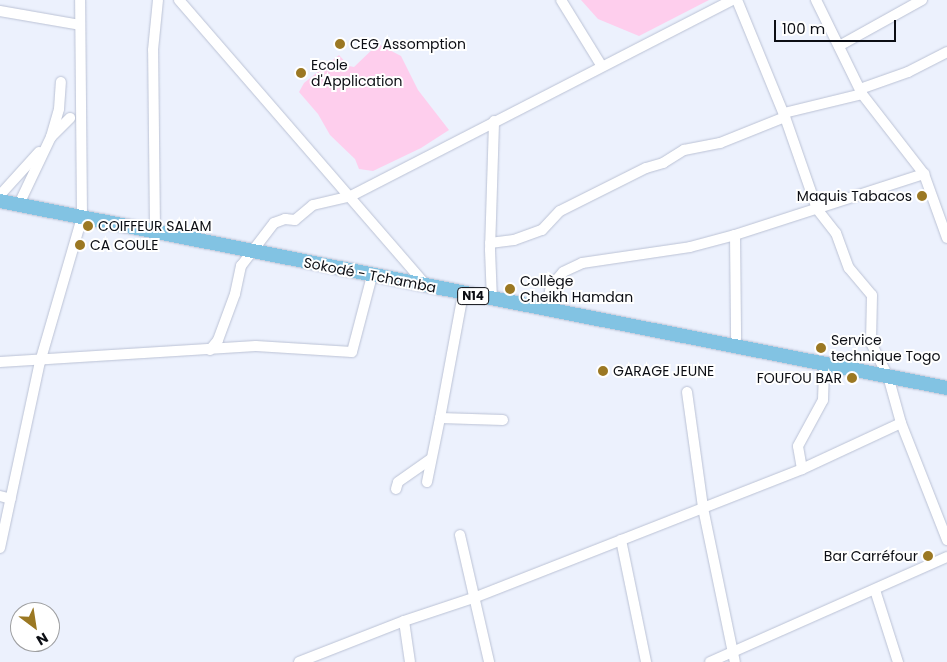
<!DOCTYPE html>
<meta charset="utf-8">
<style>
body{margin:0}
#map{position:relative;width:947px;height:662px;overflow:hidden;background:#ecf1fd;font-family:Poppins,sans-serif}
div>[style]{position:absolute}
[style*='--x']{left:calc(var(--x)*1px);top:calc(var(--y)*1px);width:calc(var(--w)*1px);rotate:calc(var(--a)*1deg)}
.green>*{inset:0;background:#feceed}
.roads{filter:drop-shadow(0 0 1px #bbc2d5) drop-shadow(0 0 1px #bbc2d5)}
.minor>*{height:10px;margin:-5px;padding:0 5px;transform-origin:5px;border-radius:5px;background:#fff}
.major>*{height:14px;margin:-7px;padding:0 7px;transform-origin:7px;border-radius:7px;background:#82c3e3}
.dots>*{width:14px;height:14px;translate:-50% -50%;box-sizing:border-box;border:2px solid #fff;border-radius:50%}
span{translate:-50% -50%;white-space:nowrap;text-align:center;line-height:1.15;-webkit-text-stroke:4px #fff;paint-order:stroke}
.shield-label span{padding:1px 4px;background:#fff;border:1px solid;border-radius:4px;-webkit-text-stroke-width:0}
.shield-label{font-size:12px;color:#0c0e14;font-weight:700}
.poi-label{font-size:14px;color:#0c0e14}
.left{translate:0 -50%;text-align:left}
.right{translate:-100% -50%;text-align:right}
.street-label{font-size:14px;color:#0c0e14}
.north{position:absolute;left:10px;top:602px;width:50px;height:50px;box-sizing:border-box;background:#fff;border:1px solid #9e9fa1;border-radius:50%;rotate:149deg;font-size:14px;font-weight:700;line-height:20px;text-align:center;color:#0c0e14}
.north::after{content:'';display:block;margin:auto;width:18px;height:22px;background:#9b7823;clip-path:polygon(50% 0,100% 100%,50% 72%,0 100%)}
.scale{position:absolute;left:774px;top:20px;width:122px;height:22px;box-sizing:border-box;border:2px solid #0c0e14;border-top:0;padding-left:6px;font-size:15px;line-height:18px;white-space:nowrap;color:#0c0e14;-webkit-text-stroke:4px #fff;paint-order:stroke}
</style>
<div id="map">
<div class="green">
<div style="clip-path:polygon(581px 0,709px 0,639px 36px,598px 19px)"></div>
<div style="clip-path:polygon(378px 44px,401px 56px,418px 90px,449px 130px,421px 148px,373px 171px,359px 169px,355px 159px,330px 135px,318px 114px,299px 92px,304px 83px,339px 55px,349px 66px,354px 67px)"></div>
</div>
<div class="roads">
<div class="minor">
<div style="--x:179;--y:0;--w:380;--a:49.1"></div>
<div style="--x:561;--y:0;--w:76;--a:58.4"></div>
<div style="--x:737;--y:0;--w:126;--a:67.7"></div>
<div style="--x:785;--y:117;--w:97;--a:70.8"></div>
<div style="--x:817;--y:209;--w:31;--a:52"></div>
<div style="--x:836;--y:233;--w:37;--a:70"></div>
<div style="--x:849;--y:268;--w:35;--a:50"></div>
<div style="--x:872;--y:295;--w:48;--a:91.2"></div>
<div style="--x:871;--y:343;--w:37;--a:63"></div>
<div style="--x:888;--y:376;--w:49;--a:74.5"></div>
<div style="--x:901;--y:423;--w:126;--a:68.5"></div>
<div style="--x:816;--y:0;--w:105;--a:63.9"></div>
<div style="--x:862;--y:94;--w:101;--a:52.2"></div>
<div style="--x:924;--y:174;--w:68;--a:70.2"></div>
<div style="--x:0;--y:11;--w:81;--a:9.9"></div>
<div style="--x:839;--y:46;--w:95;--a:-29"></div>
<div style="--x:860;--y:89;--w:51;--a:-19.5"></div>
<div style="--x:908;--y:72;--w:44;--a:-27.1"></div>
<div style="--x:784;--y:113;--w:80;--a:-13.7"></div>
<div style="--x:51;--y:137;--w:27;--a:-45"></div>
<div style="--x:0;--y:195;--w:58;--a:-47.8"></div>
<div style="--x:19;--y:204;--w:74;--a:-64.5"></div>
<div style="--x:51;--y:137;--w:29;--a:-74"></div>
<div style="--x:59;--y:109;--w:27;--a:-86"></div>
<div style="--x:155;--y:231;--w:181;--a:-90.6"></div>
<div style="--x:153;--y:50;--w:50;--a:-84.3"></div>
<div style="--x:735;--y:235;--w:103;--a:89.4"></div>
<div style="--x:490;--y:243;--w:24;--a:-7"></div>
<div style="--x:514;--y:240;--w:30;--a:-20"></div>
<div style="--x:542;--y:230;--w:26;--a:-47"></div>
<div style="--x:560;--y:211;--w:96;--a:-26.6"></div>
<div style="--x:646;--y:168;--w:18;--a:-16"></div>
<div style="--x:663;--y:163;--w:25;--a:-32"></div>
<div style="--x:684;--y:150;--w:37;--a:-11"></div>
<div style="--x:720;--y:143;--w:70;--a:-21.8"></div>
<div style="--x:463;--y:294;--w:126;--a:100.5"></div>
<div style="--x:440;--y:418;--w:63;--a:1.8"></div>
<div style="--x:492;--y:300;--w:50;--a:-92.3"></div>
<div style="--x:490;--y:250;--w:129;--a:-88.2"></div>
<div style="--x:547;--y:310;--w:24;--a:-81"></div>
<div style="--x:551;--y:286;--w:18;--a:-49"></div>
<div style="--x:563;--y:272;--w:21;--a:-25"></div>
<div style="--x:582;--y:263;--w:109;--a:-8.4"></div>
<div style="--x:690;--y:247;--w:47;--a:-14.9"></div>
<div style="--x:735;--y:235;--w:199;--a:-17.9"></div>
<div style="--x:210;--y:350;--w:13;--a:-51"></div>
<div style="--x:218;--y:340;--w:49;--a:-69.7"></div>
<div style="--x:235;--y:294;--w:29;--a:-78"></div>
<div style="--x:241;--y:266;--w:54;--a:-52.5"></div>
<div style="--x:274;--y:223;--w:12;--a:-20"></div>
<div style="--x:285;--y:219;--w:10;--a:6"></div>
<div style="--x:295;--y:220;--w:23;--a:-40"></div>
<div style="--x:313;--y:205;--w:39;--a:-13"></div>
<div style="--x:351;--y:196;--w:428;--a:-27.2"></div>
<div style="--x:0;--y:362;--w:256;--a:-3.6"></div>
<div style="--x:256;--y:346;--w:96;--a:3.6"></div>
<div style="--x:352;--y:352;--w:79;--a:-75.3"></div>
<div style="--x:687;--y:392;--w:117;--a:82.1"></div>
<div style="--x:703;--y:508;--w:157;--a:78.3"></div>
<div style="--x:802;--y:469;--w:23;--a:-100"></div>
<div style="--x:798;--y:446;--w:52;--a:-61.5"></div>
<div style="--x:823;--y:400;--w:36;--a:-88"></div>
<div style="--x:427;--y:482;--w:65;--a:-78.5"></div>
<div style="--x:396;--y:489;--w:7;--a:-74"></div>
<div style="--x:398;--y:482;--w:39;--a:-35"></div>
<div style="--x:0;--y:496;--w:11;--a:15"></div>
<div style="--x:460;--y:535;--w:130;--a:77.1"></div>
<div style="--x:621;--y:540;--w:125;--a:78.4"></div>
<div style="--x:0;--y:548;--w:190;--a:-77.9"></div>
<div style="--x:40;--y:362;--w:151;--a:-73.8"></div>
<div style="--x:82;--y:217;--w:217;--a:-90.5"></div>
<div style="--x:875;--y:590;--w:76;--a:72.3"></div>
<div style="--x:404;--y:621;--w:41;--a:81.7"></div>
<div style="--x:299;--y:662;--w:113;--a:-21.3"></div>
<div style="--x:404;--y:621;--w:76;--a:-18.4"></div>
<div style="--x:476;--y:597;--w:350;--a:-21.4"></div>
<div style="--x:802;--y:469;--w:109;--a:-24.9"></div>
<div style="--x:710;--y:662;--w:259;--a:-23.9"></div>
</div>
<div class="major">
<div style="--x:0;--y:201;--w:965;--a:11.17"></div>
</div>
</div>
<div class="dots">
<div style="left:340px;top:44px;background:#9b7823"></div>
<div style="left:301px;top:73px;background:#9b7823"></div>
<div style="left:922px;top:196px;background:#9b7823"></div>
<div style="left:88px;top:226px;background:#9b7823"></div>
<div style="left:80px;top:245px;background:#9b7823"></div>
<div style="left:510px;top:289px;background:#9b7823"></div>
<div style="left:821px;top:348px;background:#9b7823"></div>
<div style="left:603px;top:371px;background:#9b7823"></div>
<div style="left:852px;top:378px;background:#9b7823"></div>
<div style="left:928px;top:556px;background:#9b7823"></div>
</div>
<div class="shield-label">
<span style="left:473px;top:296px">N14</span>
</div>
<div class="poi-label">
<span class="left" style="left:350px;top:44px">CEG Assomption</span>
<span class="left" style="left:311px;top:73px">Ecole<br>d'Application</span>
<span class="right" style="left:912px;top:196px">Maquis Tabacos</span>
<span class="left" style="left:98px;top:226px">COIFFEUR SALAM</span>
<span class="left" style="left:90px;top:245px">CA COULE</span>
<span class="left" style="left:520px;top:289px">Collège<br>Cheikh Hamdan</span>
<span class="left" style="left:831px;top:348px">Service<br>technique Togo</span>
<span class="left" style="left:613px;top:371px">GARAGE JEUNE</span>
<span class="right" style="left:842px;top:378px">FOUFOU BAR</span>
<span class="right" style="left:918px;top:556px">Bar Carréfour</span>
</div>
<div class="street-label">
<span style="left:370px;top:275px;rotate:11deg">Sokodé - Tchamba</span>
</div>
<div class="north">N</div>
<div class="scale">100 m</div>
</div>
